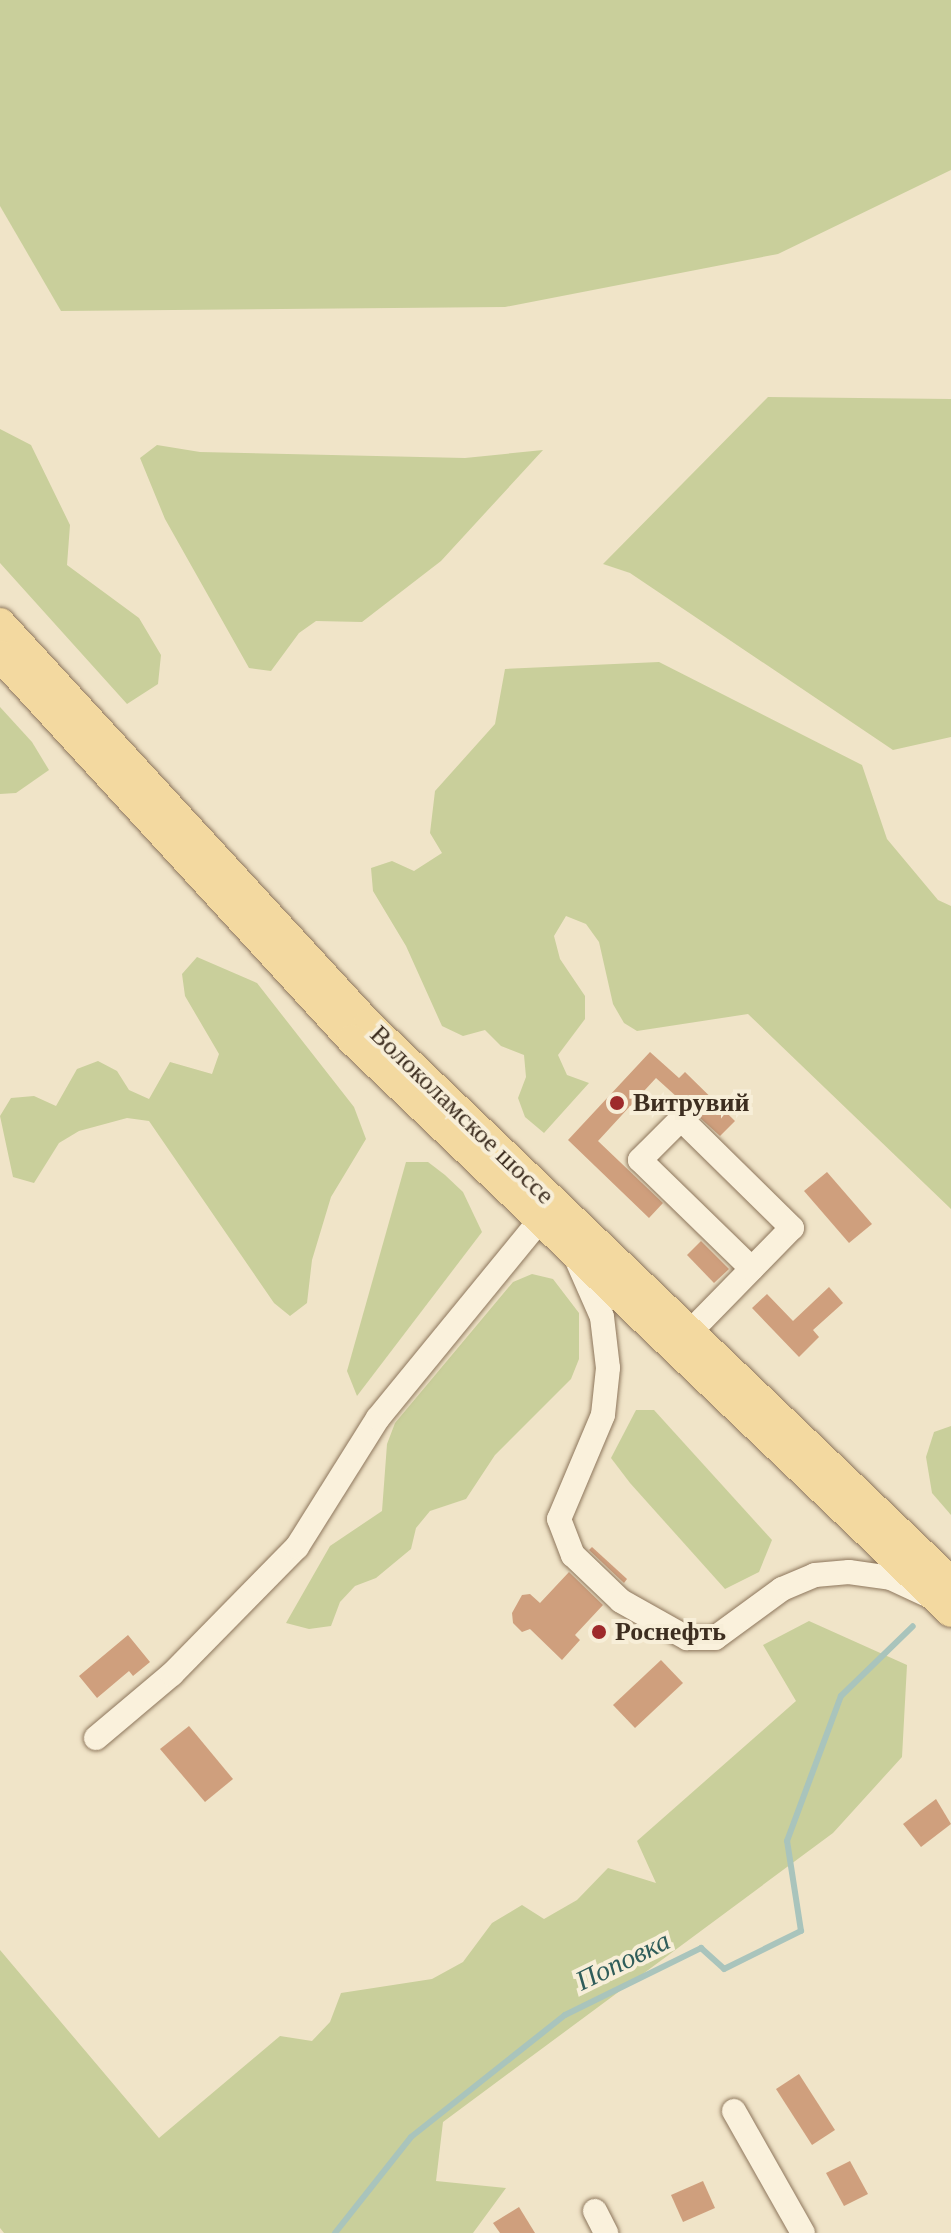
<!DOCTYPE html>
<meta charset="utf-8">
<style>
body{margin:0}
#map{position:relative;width:951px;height:2233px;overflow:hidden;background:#f0e4c8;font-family:Georgia,serif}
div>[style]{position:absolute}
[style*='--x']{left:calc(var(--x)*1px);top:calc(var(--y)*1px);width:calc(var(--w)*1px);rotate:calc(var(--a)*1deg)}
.green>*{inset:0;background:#c9cf9b}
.stream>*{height:6px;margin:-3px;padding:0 3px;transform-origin:3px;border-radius:3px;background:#a9c4bc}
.building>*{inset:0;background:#cf9f7d}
.roads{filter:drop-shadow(0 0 2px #8d765c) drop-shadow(0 0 2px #8d765c)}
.minor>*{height:24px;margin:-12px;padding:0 12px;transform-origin:12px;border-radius:12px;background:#faf1dc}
.major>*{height:30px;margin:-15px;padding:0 15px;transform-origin:15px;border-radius:15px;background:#f3d9a0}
.dots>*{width:22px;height:22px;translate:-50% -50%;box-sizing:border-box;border:4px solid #f7eed8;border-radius:50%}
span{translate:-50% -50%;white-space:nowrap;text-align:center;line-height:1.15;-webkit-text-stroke:8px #f7eed8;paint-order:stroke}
.poi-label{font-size:26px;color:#3d2e20;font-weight:700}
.left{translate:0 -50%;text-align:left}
.street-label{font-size:26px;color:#3d2e20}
.water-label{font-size:28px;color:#2f5d5a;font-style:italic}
</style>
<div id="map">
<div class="green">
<div style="clip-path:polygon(0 0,951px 0,951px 170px,778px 254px,505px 307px,61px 311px,0 206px)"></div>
<div style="clip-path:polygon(768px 397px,951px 399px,951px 737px,893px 750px,630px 573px,603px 564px)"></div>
<div style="clip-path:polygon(0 429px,31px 445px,70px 525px,67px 565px,139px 618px,161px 655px,158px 684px,127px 704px,0 563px)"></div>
<div style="clip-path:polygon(157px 445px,200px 452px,465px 458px,543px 450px,441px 561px,362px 622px,316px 621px,299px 633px,271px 671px,249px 668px,165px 519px,140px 458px)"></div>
<div style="clip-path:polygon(659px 662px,862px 765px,887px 839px,938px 900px,951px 906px,951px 1209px,748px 1014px,637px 1031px,624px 1023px,613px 1004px,599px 942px,586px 924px,566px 916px,554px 936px,560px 959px,585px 996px,585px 1019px,558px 1055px,567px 1075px,589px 1083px,544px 1133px,525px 1117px,518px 1098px,526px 1077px,524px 1055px,501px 1046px,485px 1030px,463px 1036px,442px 1026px,406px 946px,373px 891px,371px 868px,392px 861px,414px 871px,442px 853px,430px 833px,435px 791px,495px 724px,505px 669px)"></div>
<div style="clip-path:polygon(0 707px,32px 742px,49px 770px,16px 793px,0 794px)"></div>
<div style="clip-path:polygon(197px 957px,257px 983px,354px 1107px,366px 1139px,331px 1197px,312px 1260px,307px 1303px,290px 1316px,274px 1303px,149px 1121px,127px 1118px,79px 1131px,59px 1143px,34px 1183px,13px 1177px,0 1116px,11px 1098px,34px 1096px,56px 1106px,77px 1069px,98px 1061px,117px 1071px,129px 1090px,149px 1099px,170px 1062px,212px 1074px,219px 1054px,185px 996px,182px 974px)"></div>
<div style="clip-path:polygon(406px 1162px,428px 1162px,445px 1175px,463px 1192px,482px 1232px,357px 1396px,347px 1371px)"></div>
<div style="clip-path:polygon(532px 1274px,553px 1279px,579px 1313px,579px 1359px,571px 1379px,495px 1455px,466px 1499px,430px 1511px,416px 1528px,411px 1549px,376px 1578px,355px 1586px,340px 1602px,331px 1626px,309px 1629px,286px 1623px,330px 1546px,382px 1511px,387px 1444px,395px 1423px,513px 1282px)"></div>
<div style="clip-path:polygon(636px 1410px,654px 1410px,772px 1540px,759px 1572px,725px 1589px,630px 1483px,611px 1458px)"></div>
<div style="clip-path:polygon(951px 1426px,951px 1515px,932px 1493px,926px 1457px,934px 1432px)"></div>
<div style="clip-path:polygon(809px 1621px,907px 1665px,902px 1757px,833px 1833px,443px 2122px,436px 2181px,506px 2188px,473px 2233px,4px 2233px,0 2228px,0 1950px,159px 2138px,280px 2036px,312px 2041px,330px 2022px,341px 1993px,432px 1979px,463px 1962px,492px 1923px,522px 1905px,544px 1919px,577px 1900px,608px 1868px,656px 1883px,637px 1841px,796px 1701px,763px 1645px)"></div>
</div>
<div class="stream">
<div style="--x:335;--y:2233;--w:122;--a:-51.6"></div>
<div style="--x:411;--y:2137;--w:196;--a:-38.4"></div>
<div style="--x:565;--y:2015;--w:152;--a:-26.2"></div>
<div style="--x:701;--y:1948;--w:31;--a:42"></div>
<div style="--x:724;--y:1969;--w:86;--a:-26.3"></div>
<div style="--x:801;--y:1931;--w:91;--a:-98.8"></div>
<div style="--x:787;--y:1841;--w:155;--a:-69.6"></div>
<div style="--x:841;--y:1696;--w:100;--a:-44.2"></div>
</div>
<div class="building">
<div style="clip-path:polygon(650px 1052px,679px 1078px,685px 1072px,735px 1121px,720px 1136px,656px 1078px,598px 1141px,663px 1203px,649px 1218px,568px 1140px)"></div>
<div style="clip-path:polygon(827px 1172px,872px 1224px,849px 1243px,804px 1191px)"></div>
<div style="clip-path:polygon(701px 1241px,729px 1269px,714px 1283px,687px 1255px)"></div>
<div style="clip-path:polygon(829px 1287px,843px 1303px,813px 1330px,819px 1337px,799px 1357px,752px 1308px,767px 1294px,793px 1321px)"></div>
<div style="clip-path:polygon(592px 1547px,627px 1579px,624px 1583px,589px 1550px)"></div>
<div style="clip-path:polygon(569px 1572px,603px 1605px,575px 1635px,580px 1640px,562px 1660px,530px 1629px,522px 1632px,513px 1623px,512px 1613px,522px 1595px,530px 1594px,540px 1603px)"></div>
<div style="clip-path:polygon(128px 1635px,150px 1662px,133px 1676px,129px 1671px,97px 1698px,79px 1676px)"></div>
<div style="clip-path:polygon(661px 1660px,683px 1683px,635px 1728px,613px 1705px)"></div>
<div style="clip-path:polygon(189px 1726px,233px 1779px,205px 1802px,160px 1749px)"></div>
<div style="clip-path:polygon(936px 1799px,951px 1824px,921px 1847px,903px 1824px)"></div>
<div style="clip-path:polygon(799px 2074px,835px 2130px,812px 2145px,776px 2089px)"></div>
<div style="clip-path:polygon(850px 2161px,868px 2194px,844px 2206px,826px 2173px)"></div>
<div style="clip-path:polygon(703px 2181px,715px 2208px,683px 2222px,671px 2195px)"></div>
<div style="clip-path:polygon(519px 2207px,535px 2233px,500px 2233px,493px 2223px)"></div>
</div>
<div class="roads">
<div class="minor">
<div style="--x:576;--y:1258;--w:64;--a:66.2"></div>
<div style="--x:602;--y:1317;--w:51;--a:83.3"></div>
<div style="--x:608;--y:1368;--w:47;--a:96.1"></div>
<div style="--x:603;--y:1415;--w:113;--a:112.9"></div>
<div style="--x:559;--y:1519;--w:39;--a:69"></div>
<div style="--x:573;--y:1555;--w:66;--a:43.8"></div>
<div style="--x:621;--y:1601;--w:76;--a:29.3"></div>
<div style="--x:687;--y:1638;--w:28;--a:0"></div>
<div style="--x:715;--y:1638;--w:83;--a:-36.2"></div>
<div style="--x:782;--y:1589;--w:36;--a:-23"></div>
<div style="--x:815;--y:1575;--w:34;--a:-5"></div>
<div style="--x:849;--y:1572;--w:42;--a:8.1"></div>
<div style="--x:891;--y:1578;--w:38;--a:25"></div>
<div style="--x:689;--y:1333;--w:147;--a:-45.6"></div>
<div style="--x:792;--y:1228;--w:156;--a:-135.5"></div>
<div style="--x:681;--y:1119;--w:58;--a:135"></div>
<div style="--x:640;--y:1160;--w:156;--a:44.2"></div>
<div style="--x:96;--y:1738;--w:99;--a:-40.1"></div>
<div style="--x:172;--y:1674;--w:178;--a:-45.5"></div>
<div style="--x:297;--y:1547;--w:152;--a:-57.9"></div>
<div style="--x:378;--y:1418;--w:271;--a:-50.7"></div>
<div style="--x:734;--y:2111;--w:140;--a:60.5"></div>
<div style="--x:595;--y:2211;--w:25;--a:63"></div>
</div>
<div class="major">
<div style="--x:0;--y:623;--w:544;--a:47.46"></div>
<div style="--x:368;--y:1024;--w:807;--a:43.74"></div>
<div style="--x:0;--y:656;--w:521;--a:47.49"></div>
<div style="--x:352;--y:1040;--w:828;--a:43.68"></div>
</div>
</div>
<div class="dots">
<div style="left:617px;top:1103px;background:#9e2a2b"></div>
<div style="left:599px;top:1632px;background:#9e2a2b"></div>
</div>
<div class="poi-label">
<span class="left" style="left:633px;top:1103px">Витрувий</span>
<span class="left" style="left:615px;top:1632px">Роснефть</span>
</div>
<div class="street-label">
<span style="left:462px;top:1115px;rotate:44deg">Волоколамское шоссе</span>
</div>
<div class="water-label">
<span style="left:623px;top:1961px;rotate:-26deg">Поповка</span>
</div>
</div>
